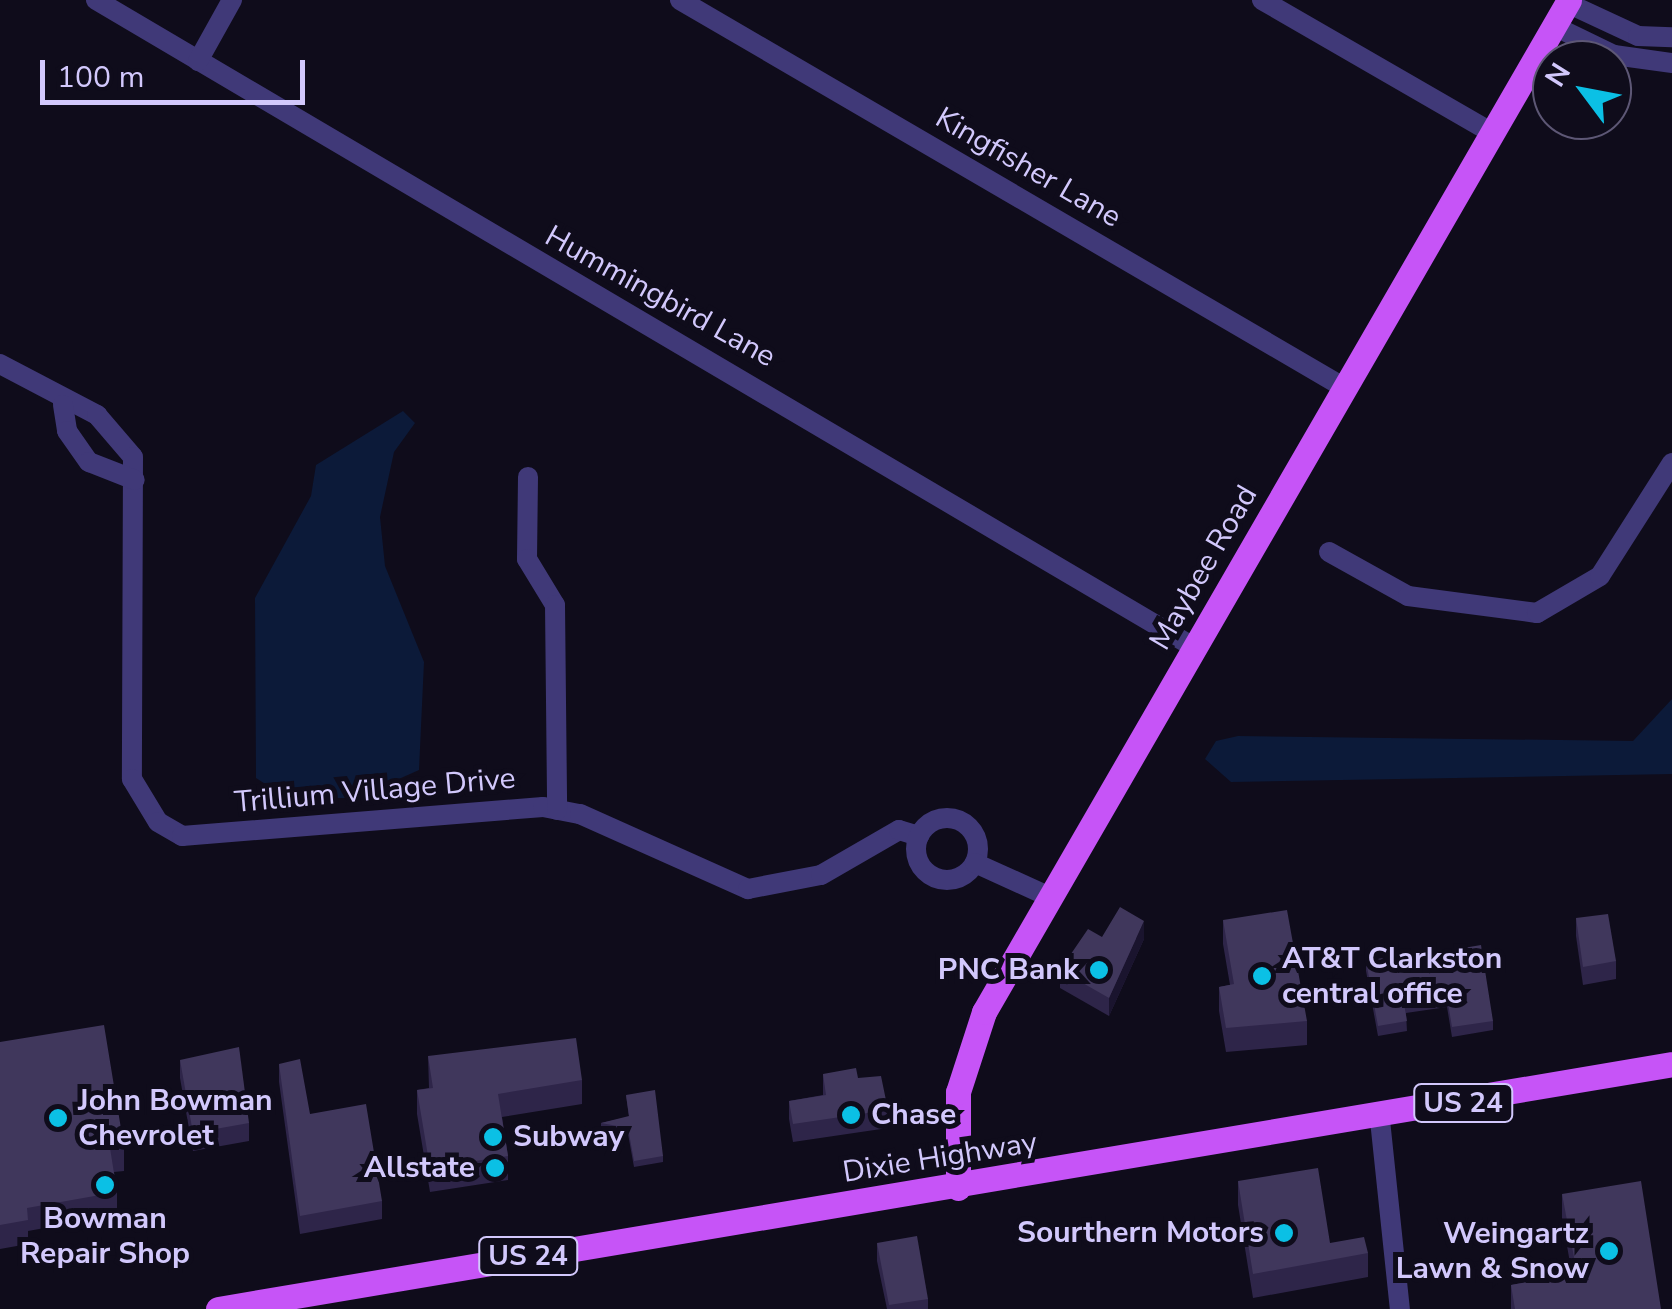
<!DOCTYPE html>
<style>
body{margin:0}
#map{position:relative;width:1672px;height:1309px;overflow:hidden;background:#0f0c1b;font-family:"Nunito Sans",sans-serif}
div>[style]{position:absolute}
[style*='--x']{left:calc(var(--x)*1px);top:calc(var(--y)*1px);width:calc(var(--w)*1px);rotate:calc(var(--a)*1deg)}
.water>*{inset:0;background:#0c1a39}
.minor>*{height:20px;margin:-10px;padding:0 10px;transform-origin:10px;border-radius:10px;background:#403978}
.minor>.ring{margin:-10px;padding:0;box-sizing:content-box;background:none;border:20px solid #403978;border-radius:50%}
.major>*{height:25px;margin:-12.5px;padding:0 12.5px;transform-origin:12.5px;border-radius:12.5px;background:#c654f7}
.wall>*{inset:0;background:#2e2549}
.shaded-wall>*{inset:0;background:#1a142e}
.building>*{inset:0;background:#40375c}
.dots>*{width:28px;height:28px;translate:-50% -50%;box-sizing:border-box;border:5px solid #0f0c1b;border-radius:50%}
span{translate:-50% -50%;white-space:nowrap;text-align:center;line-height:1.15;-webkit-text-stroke:10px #0f0c1b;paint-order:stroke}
.shield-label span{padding:2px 8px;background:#0f0c1b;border:2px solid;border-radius:8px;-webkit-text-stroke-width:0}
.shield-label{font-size:28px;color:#d2c8fc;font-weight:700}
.street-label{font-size:30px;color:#d2c8fc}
.poi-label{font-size:30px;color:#d2c8fc;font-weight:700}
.left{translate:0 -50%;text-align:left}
.right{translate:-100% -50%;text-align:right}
.north{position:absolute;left:1532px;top:40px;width:100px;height:100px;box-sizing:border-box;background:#0f0c1b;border:2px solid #5d5775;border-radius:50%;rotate:302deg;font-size:28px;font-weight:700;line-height:40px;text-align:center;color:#d2c8fc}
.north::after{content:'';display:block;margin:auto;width:35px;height:45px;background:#0bc0e5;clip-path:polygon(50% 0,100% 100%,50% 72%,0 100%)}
.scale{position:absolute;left:40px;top:60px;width:265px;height:45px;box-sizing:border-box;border:5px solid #d2c8fc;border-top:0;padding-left:12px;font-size:30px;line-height:35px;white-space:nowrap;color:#d2c8fc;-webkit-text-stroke:8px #0f0c1b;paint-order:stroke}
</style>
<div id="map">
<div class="water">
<div style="clip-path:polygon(403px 411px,415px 423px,394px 452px,380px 517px,385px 566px,424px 662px,419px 770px,356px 798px,287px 798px,256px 778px,255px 598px,311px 496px,316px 465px)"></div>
<div style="clip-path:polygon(1672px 699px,1672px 774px,1231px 782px,1205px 759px,1216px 741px,1238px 736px,1633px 741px)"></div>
</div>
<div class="minor">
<div style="--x:96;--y:0;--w:1276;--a:30.52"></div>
<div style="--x:680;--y:0;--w:770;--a:30.26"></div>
<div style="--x:1262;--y:0;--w:266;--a:30"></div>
<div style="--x:1567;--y:3;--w:78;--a:24.9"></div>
<div style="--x:1638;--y:36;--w:34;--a:2"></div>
<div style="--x:1554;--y:26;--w:67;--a:25.8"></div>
<div style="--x:1614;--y:55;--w:59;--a:7.9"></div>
<div style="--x:198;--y:61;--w:70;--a:-60.9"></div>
<div style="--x:0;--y:364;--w:110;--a:27.7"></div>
<div style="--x:97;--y:415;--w:55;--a:49.4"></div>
<div style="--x:133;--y:457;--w:322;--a:90.2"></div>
<div style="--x:132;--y:779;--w:50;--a:58.8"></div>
<div style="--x:158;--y:822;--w:28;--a:30"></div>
<div style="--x:182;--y:836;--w:362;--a:-4.6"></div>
<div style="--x:543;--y:807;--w:38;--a:11"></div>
<div style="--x:580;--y:814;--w:184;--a:24.1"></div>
<div style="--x:748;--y:889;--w:74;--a:-10.9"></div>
<div style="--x:821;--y:875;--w:90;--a:-30"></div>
<div style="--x:899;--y:830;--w:21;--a:17"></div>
<div style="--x:63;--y:405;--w:26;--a:81"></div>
<div style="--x:67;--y:431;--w:38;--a:55"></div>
<div style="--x:89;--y:462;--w:49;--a:21.4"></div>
<div style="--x:528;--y:477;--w:82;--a:90.7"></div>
<div style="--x:527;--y:559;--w:54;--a:58.7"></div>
<div style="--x:555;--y:605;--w:205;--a:89.4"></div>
<div style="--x:1329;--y:552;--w:90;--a:29.1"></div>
<div style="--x:1408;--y:596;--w:130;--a:7.5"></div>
<div style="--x:1537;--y:613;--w:73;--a:-30.4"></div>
<div style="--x:1600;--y:576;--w:134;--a:-57.5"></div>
<div class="ring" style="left:916px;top:818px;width:42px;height:42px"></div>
<div style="--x:975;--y:863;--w:82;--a:24.4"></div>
<div style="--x:1380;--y:1120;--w:190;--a:84"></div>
</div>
<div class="major">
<div style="--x:958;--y:1188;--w:96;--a:-90"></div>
<div style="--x:958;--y:1092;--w:84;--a:-72"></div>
<div style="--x:984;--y:1012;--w:1169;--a:-59.97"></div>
<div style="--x:218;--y:1309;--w:1474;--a:-9.56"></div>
</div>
<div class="wall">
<div style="clip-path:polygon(1576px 918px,1616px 961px,1616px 979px,1583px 985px,1576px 936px)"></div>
<div style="clip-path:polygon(1223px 920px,1307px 1021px,1307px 1045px,1226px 1052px,1219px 1011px,1219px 987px,1230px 985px,1223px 944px)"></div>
<div style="clip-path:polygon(1102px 937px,1144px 939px,1109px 1016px,1060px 988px,1060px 970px)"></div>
<div style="clip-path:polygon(1440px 952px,1493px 1021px,1493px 1030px,1452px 1037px,1447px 1007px,1406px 1013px,1407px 1031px,1378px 1036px,1366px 971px,1366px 961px,1398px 973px,1441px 966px)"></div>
<div style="clip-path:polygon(0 1042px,124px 1147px,124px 1171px,114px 1172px,117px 1192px,117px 1215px,28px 1231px,28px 1244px,0 1249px)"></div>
<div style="clip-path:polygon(428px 1056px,582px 1080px,582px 1104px,502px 1117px,508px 1156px,508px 1180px,430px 1192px,417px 1114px,417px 1090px,429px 1088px)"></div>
<div style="clip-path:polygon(180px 1060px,249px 1123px,249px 1141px,193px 1151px,180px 1078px)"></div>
<div style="clip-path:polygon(279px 1064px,310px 1114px,382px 1201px,382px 1219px,300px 1234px,279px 1082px)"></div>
<div style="clip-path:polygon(823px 1074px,858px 1078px,888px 1110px,888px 1128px,793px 1142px,789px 1119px,789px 1101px,823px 1095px)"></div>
<div style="clip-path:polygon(626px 1095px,663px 1156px,663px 1162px,634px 1167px,628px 1134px,601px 1129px,601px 1123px,629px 1117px)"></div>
<div style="clip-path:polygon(1238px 1181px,1330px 1243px,1368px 1253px,1368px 1277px,1253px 1298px,1238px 1205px)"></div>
<div style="clip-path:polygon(1562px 1194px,1661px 1309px,1511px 1309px,1511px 1285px,1572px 1274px,1562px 1218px)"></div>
<div style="clip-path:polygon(877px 1243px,928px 1299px,928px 1309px,887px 1309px,877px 1261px)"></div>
</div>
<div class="shaded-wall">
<div style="clip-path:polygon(1144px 921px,1144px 939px,1109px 1016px,1109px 998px)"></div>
</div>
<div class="building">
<div style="clip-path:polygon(1120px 907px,1144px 921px,1109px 998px,1060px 970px,1088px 929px,1102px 937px)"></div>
<div style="clip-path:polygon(1287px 910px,1307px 1021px,1226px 1028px,1219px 987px,1234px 984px,1223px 920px)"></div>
<div style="clip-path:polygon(1608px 914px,1616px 961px,1583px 967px,1576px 918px)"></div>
<div style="clip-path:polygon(1481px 945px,1493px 1021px,1452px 1027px,1447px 997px,1404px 1004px,1407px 1021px,1378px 1026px,1366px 961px,1395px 956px,1398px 973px,1442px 965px,1440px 952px)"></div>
<div style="clip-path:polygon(104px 1025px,124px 1147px,110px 1148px,117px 1192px,27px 1208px,28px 1220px,0 1225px,0 1042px)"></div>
<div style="clip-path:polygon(576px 1038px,582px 1080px,498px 1094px,508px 1156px,430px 1168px,417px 1090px,433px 1088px,428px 1056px)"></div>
<div style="clip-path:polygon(239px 1047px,249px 1123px,193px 1133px,180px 1060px)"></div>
<div style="clip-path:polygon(300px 1059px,310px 1114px,366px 1104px,382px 1201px,300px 1216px,279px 1064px)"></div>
<div style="clip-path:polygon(856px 1068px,858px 1078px,881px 1076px,888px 1110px,793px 1124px,789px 1101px,826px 1095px,823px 1074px)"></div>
<div style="clip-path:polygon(655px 1090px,663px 1156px,634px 1161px,628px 1128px,601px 1123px,629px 1116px,626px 1095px)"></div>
<div style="clip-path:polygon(1318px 1168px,1330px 1243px,1364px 1237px,1368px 1253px,1253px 1274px,1238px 1181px)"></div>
<div style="clip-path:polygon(1641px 1181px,1661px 1309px,1515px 1309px,1511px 1285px,1577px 1273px,1562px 1194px)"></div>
<div style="clip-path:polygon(917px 1236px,928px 1299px,889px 1305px,877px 1243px)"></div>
</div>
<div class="dots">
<div style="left:1099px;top:970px;background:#0bc0e5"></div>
<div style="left:1262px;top:976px;background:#0bc0e5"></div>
<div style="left:851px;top:1115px;background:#0bc0e5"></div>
<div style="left:58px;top:1118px;background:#0bc0e5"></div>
<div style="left:493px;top:1137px;background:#0bc0e5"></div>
<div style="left:495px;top:1168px;background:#0bc0e5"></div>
<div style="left:105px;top:1185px;background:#0bc0e5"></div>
<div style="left:1284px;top:1233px;background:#0bc0e5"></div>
<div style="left:1609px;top:1251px;background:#0bc0e5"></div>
</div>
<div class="shield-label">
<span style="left:1463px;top:1103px">US 24</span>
<span style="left:528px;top:1256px">US 24</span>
</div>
<div class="street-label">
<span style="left:1028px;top:168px;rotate:30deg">Kingfisher Lane</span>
<span style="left:660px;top:297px;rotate:29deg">Hummingbird Lane</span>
<span style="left:1204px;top:568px;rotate:-60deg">Maybee Road</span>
<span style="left:375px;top:791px;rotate:-5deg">Trillium Village Drive</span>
<span style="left:940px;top:1158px;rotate:-9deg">Dixie Highway</span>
</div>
<div class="poi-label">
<span class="left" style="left:1282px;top:976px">AT&amp;T Clarkston<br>central office</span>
<span class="right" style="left:1079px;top:970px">PNC Bank</span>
<span class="left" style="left:78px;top:1118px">John Bowman<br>Chevrolet</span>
<span class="left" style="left:871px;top:1115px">Chase</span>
<span class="left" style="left:513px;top:1137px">Subway</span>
<span class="right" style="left:475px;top:1168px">Allstate</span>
<span style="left:105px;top:1236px">Bowman<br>Repair Shop</span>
<span class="right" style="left:1264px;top:1233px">Sourthern Motors</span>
<span class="right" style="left:1589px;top:1251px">Weingartz<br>Lawn &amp; Snow</span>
</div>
<div class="north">N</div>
<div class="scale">100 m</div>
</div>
